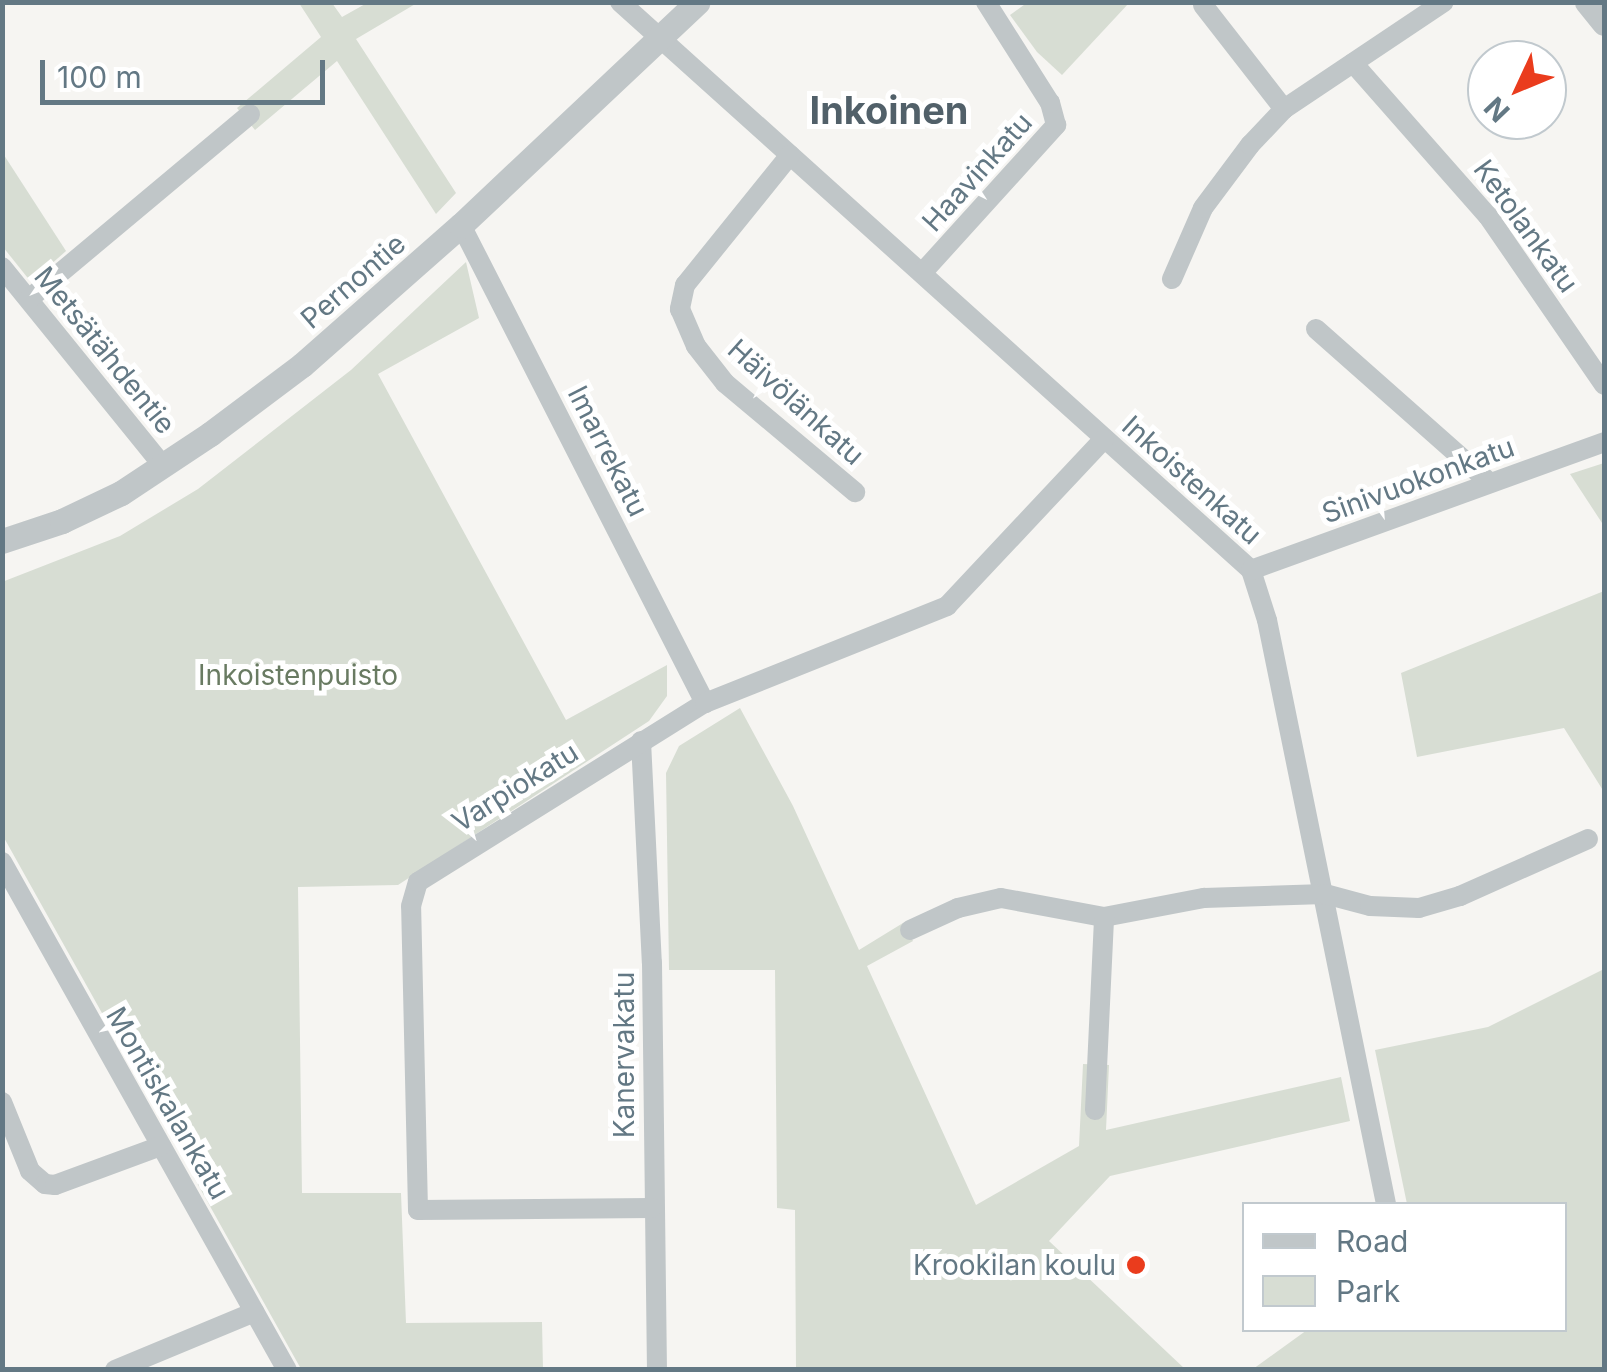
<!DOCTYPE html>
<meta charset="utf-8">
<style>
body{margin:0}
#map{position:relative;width:1607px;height:1372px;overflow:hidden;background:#f6f5f2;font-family:Inter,sans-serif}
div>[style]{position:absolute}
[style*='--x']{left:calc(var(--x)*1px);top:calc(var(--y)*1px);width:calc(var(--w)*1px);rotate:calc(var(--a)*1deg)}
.green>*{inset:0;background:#d7ddd3}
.minor>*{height:20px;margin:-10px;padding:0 10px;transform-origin:10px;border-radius:10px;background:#c0c6c8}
.tertiary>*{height:25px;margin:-12.5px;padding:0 12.5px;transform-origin:12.5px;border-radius:12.5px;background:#c0c6c8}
.dots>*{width:28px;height:28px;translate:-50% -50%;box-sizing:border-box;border:5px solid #fff;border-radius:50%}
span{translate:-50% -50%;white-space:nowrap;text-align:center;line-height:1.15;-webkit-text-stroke:10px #fff;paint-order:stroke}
.street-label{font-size:28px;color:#637884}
.park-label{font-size:28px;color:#697b62}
.poi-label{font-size:28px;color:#637884}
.right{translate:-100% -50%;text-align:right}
.district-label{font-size:38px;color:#516069;font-weight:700}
.frame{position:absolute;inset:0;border:5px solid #637884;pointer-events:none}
.legend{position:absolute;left:1242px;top:1202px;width:325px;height:130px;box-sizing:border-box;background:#fff;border:2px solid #c1c9ce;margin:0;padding:12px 18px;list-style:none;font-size:30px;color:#637884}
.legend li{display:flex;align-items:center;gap:20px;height:50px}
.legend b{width:50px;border:2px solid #c1c9ce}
.north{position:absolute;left:1467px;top:40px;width:100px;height:100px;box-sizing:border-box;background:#fff;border:2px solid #c1c9ce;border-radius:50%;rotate:226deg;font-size:28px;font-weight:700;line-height:40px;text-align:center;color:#637884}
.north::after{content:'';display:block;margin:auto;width:35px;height:45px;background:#ea3c1d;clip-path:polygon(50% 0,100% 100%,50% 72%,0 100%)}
.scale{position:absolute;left:40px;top:60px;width:285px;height:45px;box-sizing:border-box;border:5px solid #637884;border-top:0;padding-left:12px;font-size:30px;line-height:35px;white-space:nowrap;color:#637884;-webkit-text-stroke:8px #fff;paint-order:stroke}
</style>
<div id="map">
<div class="green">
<div style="clip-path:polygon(1028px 2px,1129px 2px,1129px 3px,1062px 75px,1037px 52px,1010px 15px)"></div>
<div style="clip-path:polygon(299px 3px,332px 3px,342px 17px,367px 3px,417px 3px,356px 39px,456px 193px,436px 214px,337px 61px,255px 130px,237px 108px,321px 37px)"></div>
<div style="clip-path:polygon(2px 152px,66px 251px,31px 282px,3px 247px)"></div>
<div style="clip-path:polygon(466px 262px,479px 318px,378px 374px,566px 720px,667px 665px,667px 696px,649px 721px,398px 885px,298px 887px,302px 1193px,401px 1193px,406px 1323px,542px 1322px,543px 1369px,301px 1369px,3px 836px,2px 582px,120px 536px,198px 489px,351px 370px)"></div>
<div style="clip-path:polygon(1604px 463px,1604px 526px,1570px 474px)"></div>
<div style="clip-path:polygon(1604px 591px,1604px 792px,1564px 728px,1417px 757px,1401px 673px)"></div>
<div style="clip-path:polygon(740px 708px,793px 806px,859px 950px,903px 923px,913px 941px,867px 966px,976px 1205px,1079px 1146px,1083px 1064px,1109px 1065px,1106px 1130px,1341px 1077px,1350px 1121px,1110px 1176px,1049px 1241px,1185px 1369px,796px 1369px,795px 1210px,777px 1208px,775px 970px,669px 970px,666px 773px,679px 746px)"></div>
<div style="clip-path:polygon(1604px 969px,1604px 1369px,1253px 1369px,1307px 1330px,1564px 1330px,1564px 1204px,1407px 1204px,1375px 1050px,1488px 1027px)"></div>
</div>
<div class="minor">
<div style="--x:620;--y:2;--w:849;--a:41.99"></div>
<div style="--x:1251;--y:570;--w:52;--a:72.3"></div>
<div style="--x:1267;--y:620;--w:596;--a:78.48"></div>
<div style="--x:1203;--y:5;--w:132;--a:52.1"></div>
<div style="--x:1353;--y:63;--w:204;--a:48.6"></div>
<div style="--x:1488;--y:216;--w:205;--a:55.5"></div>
<div style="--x:790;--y:155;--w:167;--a:128.9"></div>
<div style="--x:685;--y:285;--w:25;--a:102"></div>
<div style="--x:680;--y:309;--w:40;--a:66.6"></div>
<div style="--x:696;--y:346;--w:47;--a:51.9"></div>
<div style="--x:725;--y:383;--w:170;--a:40"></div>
<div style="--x:461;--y:225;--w:537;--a:62.96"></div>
<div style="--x:2;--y:267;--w:257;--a:51"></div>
<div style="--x:922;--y:273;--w:200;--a:-47.8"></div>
<div style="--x:1056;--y:125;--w:23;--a:-105"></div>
<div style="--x:1050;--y:103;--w:120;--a:-122.4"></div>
<div style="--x:1172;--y:279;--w:77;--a:-66.4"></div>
<div style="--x:1203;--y:208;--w:79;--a:-53.3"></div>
<div style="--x:1250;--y:145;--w:50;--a:-46.6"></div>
<div style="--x:1284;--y:109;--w:192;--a:-33.8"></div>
<div style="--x:29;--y:299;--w:288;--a:-39.9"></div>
<div style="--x:1316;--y:329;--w:232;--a:41.5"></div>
<div style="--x:1251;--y:570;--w:375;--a:-19.9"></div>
<div style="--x:641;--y:741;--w:222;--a:87.2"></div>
<div style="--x:652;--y:963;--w:407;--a:89.3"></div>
<div style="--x:2;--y:862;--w:582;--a:60.71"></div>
<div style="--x:910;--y:930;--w:53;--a:-24.6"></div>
<div style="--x:958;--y:908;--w:44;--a:-13.1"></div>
<div style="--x:1001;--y:898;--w:105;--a:10.5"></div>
<div style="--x:1104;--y:917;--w:102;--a:-10.8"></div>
<div style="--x:1204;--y:898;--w:121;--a:-1.9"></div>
<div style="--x:1325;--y:894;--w:47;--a:14.9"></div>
<div style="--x:1370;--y:906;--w:49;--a:2.3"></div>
<div style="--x:1419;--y:908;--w:43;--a:-16.3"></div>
<div style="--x:1460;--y:896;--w:140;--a:-24"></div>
<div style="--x:2;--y:1102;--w:74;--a:67.9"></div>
<div style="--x:30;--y:1171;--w:20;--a:41"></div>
<div style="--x:45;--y:1184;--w:10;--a:6"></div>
<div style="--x:55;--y:1185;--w:113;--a:-20.2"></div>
<div style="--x:1095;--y:1110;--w:193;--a:-87.3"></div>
<div style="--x:652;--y:1208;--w:234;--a:179.5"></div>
<div style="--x:418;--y:1210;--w:304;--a:-91.3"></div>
<div style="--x:411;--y:906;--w:25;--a:-74"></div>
<div style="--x:418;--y:882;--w:338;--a:-32"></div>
<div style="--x:705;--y:703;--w:261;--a:-21.8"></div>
<div style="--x:947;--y:606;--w:229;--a:-46.8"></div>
<div style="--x:115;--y:1370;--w:151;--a:-22.6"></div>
</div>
<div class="tertiary">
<div style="--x:1587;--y:2;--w:27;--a:51"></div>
<div style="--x:2;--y:541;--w:63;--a:-18.4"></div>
<div style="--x:62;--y:521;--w:65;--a:-25.4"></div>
<div style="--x:121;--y:493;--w:107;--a:-33.5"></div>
<div style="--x:210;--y:434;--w:115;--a:-36.9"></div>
<div style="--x:302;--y:365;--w:212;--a:-41.4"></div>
<div style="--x:461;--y:225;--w:325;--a:-43.3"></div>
</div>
<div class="dots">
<div style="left:1136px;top:1265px;background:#ea3c1d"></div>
</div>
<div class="street-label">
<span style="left:977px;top:172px;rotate:-48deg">Haavinkatu</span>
<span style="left:1526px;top:226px;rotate:54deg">Ketolankatu</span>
<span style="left:353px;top:281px;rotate:-41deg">Pernontie</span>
<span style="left:105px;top:350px;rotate:51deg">Metsätähdentie</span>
<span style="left:796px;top:402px;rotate:42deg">Häivölänkatu</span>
<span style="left:608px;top:451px;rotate:63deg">Imarrekatu</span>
<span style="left:1192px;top:480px;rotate:42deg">Inkoistenkatu</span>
<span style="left:1418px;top:480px;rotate:-20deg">Sinivuokonkatu</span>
<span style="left:515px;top:787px;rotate:-32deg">Varpiokatu</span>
<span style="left:624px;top:1055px;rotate:-90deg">Kanervakatu</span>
<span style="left:168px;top:1103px;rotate:60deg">Montiskalankatu</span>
</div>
<div class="park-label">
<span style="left:298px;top:675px">Inkoistenpuisto</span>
</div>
<div class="poi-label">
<span class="right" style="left:1116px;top:1265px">Krookilan koulu</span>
</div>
<div class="district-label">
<span style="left:889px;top:111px">Inkoinen</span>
</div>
<div class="frame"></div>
<ul class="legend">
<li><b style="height:12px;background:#c0c6c8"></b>Road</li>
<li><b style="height:28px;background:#d7ddd3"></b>Park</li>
</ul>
<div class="north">N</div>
<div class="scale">100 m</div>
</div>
